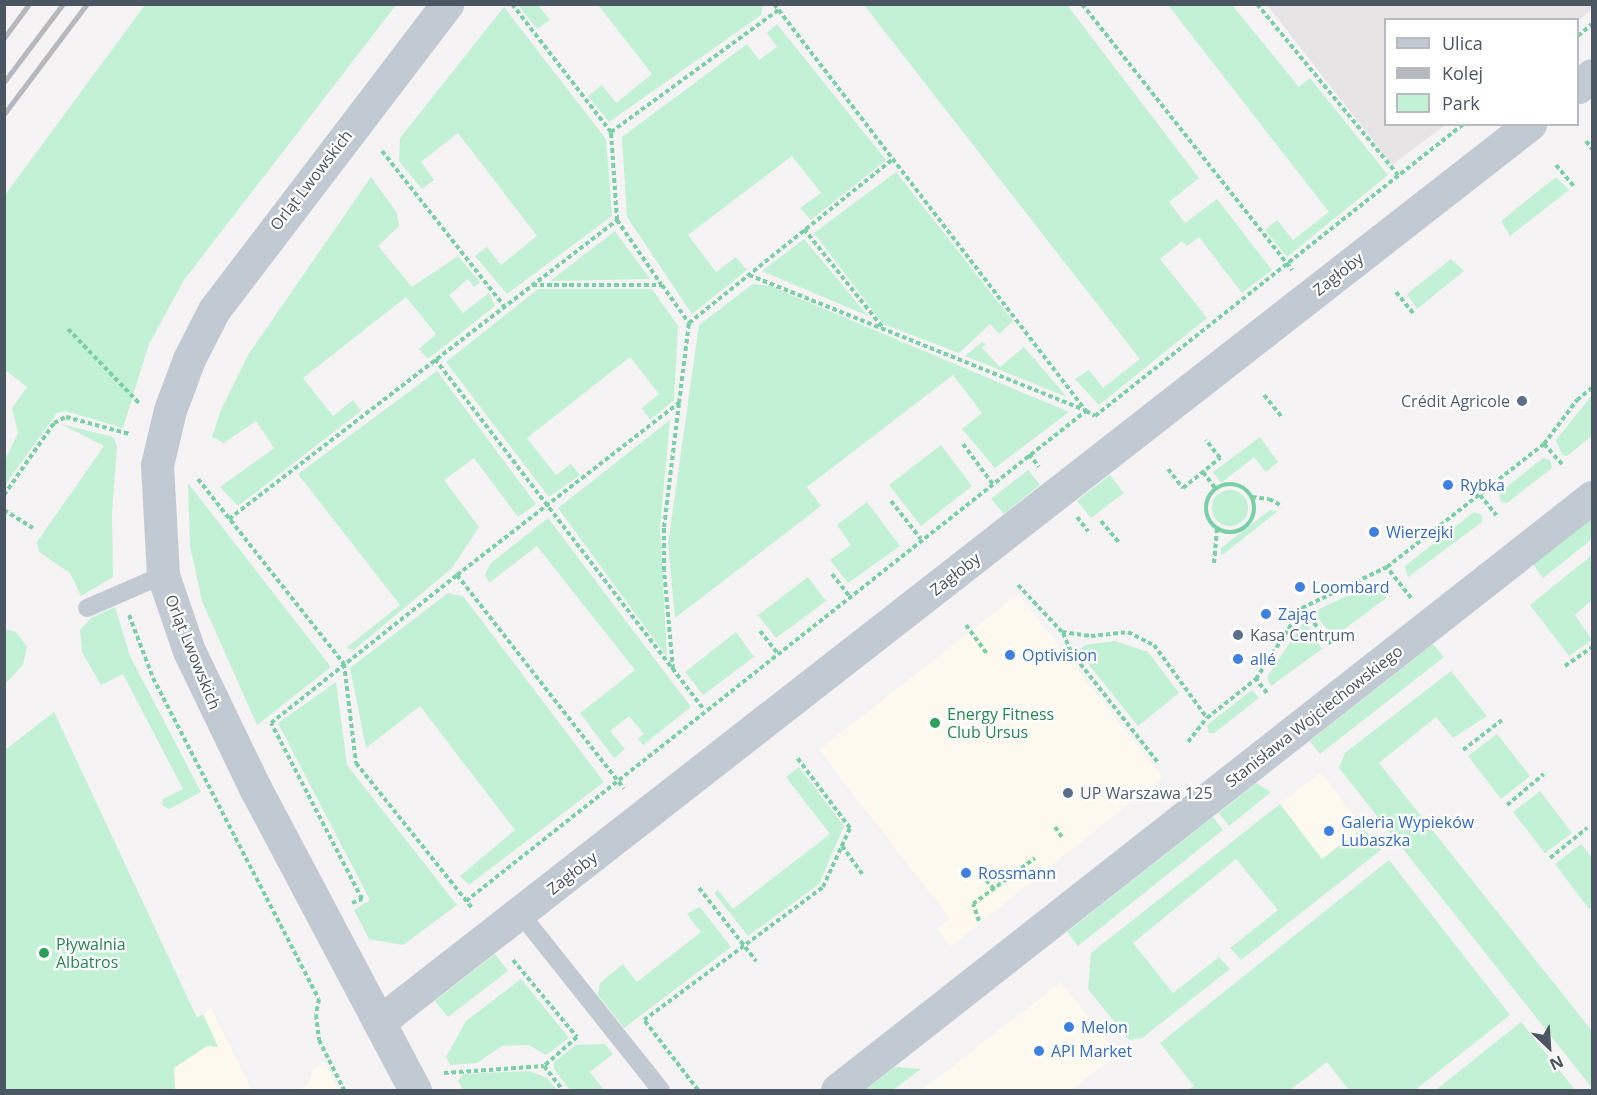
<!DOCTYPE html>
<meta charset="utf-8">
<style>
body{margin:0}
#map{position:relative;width:1597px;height:1095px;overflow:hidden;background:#f5f3f3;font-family:"Open Sans",sans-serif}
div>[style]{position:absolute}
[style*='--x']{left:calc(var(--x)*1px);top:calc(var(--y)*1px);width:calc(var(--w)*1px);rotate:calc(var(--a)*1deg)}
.commercial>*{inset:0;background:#fdf9ef}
.education>*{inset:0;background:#e6e4e5}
.green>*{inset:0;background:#c3f1d5}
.round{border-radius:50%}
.path>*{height:4px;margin-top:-2px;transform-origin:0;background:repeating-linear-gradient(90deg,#7ad0a6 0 4.5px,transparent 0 7.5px)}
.path>.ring{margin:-2px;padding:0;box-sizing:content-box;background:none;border:4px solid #7ad0a6;border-radius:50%}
.service>*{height:18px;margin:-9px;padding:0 9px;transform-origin:9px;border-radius:9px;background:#c1cad2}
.minor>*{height:33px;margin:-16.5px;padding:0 16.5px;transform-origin:16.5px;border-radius:16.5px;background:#c1cad2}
.tertiary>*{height:33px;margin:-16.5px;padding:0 16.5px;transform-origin:16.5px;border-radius:16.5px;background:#c1cad2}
.rail>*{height:4.5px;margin:-2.25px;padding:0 2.25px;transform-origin:2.25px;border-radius:2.25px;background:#b5b8bd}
.dots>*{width:16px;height:16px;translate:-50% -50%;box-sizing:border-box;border:3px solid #fff;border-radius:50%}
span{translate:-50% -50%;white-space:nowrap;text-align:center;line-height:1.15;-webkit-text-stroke:4.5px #fff;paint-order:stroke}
.street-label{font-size:16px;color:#4a5661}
.service-label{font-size:16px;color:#4e5e75}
.right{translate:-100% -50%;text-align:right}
.left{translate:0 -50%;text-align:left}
.shop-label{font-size:16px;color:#366cbe}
.leisure-label{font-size:16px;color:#27864d}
.frame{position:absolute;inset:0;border:6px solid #4a5661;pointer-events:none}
.legend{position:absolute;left:1384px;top:18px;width:195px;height:108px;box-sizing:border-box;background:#fff;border:2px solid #b7bbc0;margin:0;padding:8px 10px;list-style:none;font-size:18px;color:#4a5661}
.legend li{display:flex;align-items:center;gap:12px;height:30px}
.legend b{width:30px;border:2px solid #b7bbc0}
.north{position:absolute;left:1519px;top:1017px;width:60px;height:60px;-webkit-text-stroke:4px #fff;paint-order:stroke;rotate:155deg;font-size:16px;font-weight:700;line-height:24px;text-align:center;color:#4a5661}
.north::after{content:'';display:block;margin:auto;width:21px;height:27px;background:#4a5661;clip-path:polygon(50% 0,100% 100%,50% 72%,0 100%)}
</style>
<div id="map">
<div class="commercial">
<div style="clip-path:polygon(1018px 594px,1162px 777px,951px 946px,937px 928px,950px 919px,819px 750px)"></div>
<div style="clip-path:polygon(1321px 772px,1363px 828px,1322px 859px,1280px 804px)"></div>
<div style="clip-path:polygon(1061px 982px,1117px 1054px,1071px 1090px,922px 1090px)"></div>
<div style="clip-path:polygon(211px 1008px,252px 1090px,105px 1090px,198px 1018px)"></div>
<div style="clip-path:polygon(325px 1062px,339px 1090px,297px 1090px,308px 1085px,313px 1069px)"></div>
</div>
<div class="education">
<div style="clip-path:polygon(1592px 4px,1592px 9px,1578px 21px,1386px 20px,1386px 124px,1445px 125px,1392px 165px,1267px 5px)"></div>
</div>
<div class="green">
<div style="clip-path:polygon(145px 5px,396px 5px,184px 280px,149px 344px,123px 428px,65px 411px,57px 413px,5px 485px,5px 460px,18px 433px,12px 408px,27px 387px,5px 370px,5px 195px)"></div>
<div style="clip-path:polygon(518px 5px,538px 5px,550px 20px,537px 29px)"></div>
<div style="clip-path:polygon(763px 5px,761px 15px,609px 122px,588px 96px,602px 85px,616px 103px,652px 74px,598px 5px)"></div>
<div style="clip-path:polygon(864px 5px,1067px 5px,1199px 178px,1169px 202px,1185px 223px,1217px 199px,1272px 270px,1242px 293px,1199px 237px,1187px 246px,1182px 241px,1160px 259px,1207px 318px,1099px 405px,1075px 379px,1089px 370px,1103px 388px,1140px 359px)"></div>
<div style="clip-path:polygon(1168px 5px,1232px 5px,1299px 87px,1310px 78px,1388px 175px,1287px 257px,1265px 230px,1277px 220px,1293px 240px,1329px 212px)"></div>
<div style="clip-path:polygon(504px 7px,606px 139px,612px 216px,507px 294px,475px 256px,487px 247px,501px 265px,537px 236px,458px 133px,421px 162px,434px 180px,422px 189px,399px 161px,400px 138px)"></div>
<div style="clip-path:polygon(777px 24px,886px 160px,811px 220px,800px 208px,821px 193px,792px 156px,688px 235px,716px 272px,736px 257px,747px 270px,692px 314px,627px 217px,622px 137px,747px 44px,759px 60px,777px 47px,767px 33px)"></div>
<div style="clip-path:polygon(896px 172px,1013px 321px,999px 334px,990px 324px,959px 353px,883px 324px,814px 233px)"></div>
<div style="clip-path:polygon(371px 177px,397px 213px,399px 226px,378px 246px,412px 287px,458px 256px,480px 282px,474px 287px,468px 279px,449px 295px,463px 313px,489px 293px,495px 306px,428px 359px,419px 349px,436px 334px,406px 297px,303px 378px,333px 416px,353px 400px,361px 411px,238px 506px,220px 487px,274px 448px,256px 421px,224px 443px,212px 437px,221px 410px,248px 355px)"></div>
<div style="clip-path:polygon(1556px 177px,1569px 190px,1510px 236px,1501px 221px)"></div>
<div style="clip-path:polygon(615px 231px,650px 279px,550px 281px)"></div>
<div style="clip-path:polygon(804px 239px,868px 316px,762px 271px)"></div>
<div style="clip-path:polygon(1451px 259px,1464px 271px,1417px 309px,1407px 294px)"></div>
<div style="clip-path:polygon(753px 284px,770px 286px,1069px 412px,995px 468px,962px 429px,982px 413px,953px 375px,807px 487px,821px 506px,675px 618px,668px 544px,699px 325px)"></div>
<div style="clip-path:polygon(538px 289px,652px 289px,678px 326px,674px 400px,650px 420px,642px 408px,659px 394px,630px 357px,527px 438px,556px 475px,571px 464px,580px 475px,549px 497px,446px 362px)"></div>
<div style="clip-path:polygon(982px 342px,986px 344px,982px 348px,1000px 367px,1024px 347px,1067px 397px,965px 356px)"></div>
<div style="clip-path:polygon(437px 371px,536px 504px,518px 517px,474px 458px,444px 480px,479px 527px,452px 568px,354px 650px,346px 648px,400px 605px,298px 474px)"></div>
<div style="clip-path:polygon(1592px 395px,1592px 436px,1567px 456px,1562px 455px,1556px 440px)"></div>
<div style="clip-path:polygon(670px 420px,660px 527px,667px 657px,558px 508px)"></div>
<div style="clip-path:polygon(61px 424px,113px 437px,117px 446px,112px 512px,113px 577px,81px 596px,70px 573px,39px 552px,37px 542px,104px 446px)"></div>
<div style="clip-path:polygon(1260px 437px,1278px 462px,1266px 472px,1254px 457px,1221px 483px,1213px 472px)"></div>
<div style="clip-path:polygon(941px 445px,972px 486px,921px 526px,889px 485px)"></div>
<div style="clip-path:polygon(1543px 458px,1550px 460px,1552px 468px,1507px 503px,1501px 502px,1499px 493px)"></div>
<div style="clip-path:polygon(1028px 470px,1040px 485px,1004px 514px,991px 499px)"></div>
<div style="clip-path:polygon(1110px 475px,1124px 493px,1091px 518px,1077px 501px)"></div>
<div style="clip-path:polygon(188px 483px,331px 667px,257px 725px,202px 601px,190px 546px)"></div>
<div class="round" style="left:1212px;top:490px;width:36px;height:36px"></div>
<div style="clip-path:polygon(867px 502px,900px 546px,848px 583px,830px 560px,851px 545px,837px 525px)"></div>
<div style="clip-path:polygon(1270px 510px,1278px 511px,1221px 556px,1221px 548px)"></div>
<div style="clip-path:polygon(1474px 512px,1482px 515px,1482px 522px,1408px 577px,1405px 566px)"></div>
<div style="clip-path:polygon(548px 518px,691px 707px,643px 745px,638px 738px,644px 734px,629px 716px,610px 731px,625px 749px,614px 758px,580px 713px,635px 670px,537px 546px,489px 583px,485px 575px,491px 563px)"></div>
<div style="clip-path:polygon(1592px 518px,1592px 539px,1543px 578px,1533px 564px)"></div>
<div style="clip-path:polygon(1592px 555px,1592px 600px,1575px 615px,1592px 640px,1569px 656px,1530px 605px)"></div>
<div style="clip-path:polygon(808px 577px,826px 601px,776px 638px,758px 615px)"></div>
<div style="clip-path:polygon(1374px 583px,1382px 586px,1386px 598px,1334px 637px,1316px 616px,1317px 610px)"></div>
<div style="clip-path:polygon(448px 593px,463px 596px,604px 782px,469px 885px,460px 876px,515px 830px,420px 706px,366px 748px,350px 668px)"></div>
<div style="clip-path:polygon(115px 607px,130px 656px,201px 792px,169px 809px,162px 805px,163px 799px,183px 789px,123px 674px,101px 685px,82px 652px,80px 630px,91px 618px)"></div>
<div style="clip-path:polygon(1302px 624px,1307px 624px,1322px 649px,1271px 686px,1267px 677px)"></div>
<div style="clip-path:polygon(5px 629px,16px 632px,27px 647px,23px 665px,5px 684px)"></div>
<div style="clip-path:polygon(736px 632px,754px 657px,703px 695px,685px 672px)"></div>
<div style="clip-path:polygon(1115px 641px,1148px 652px,1179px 693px,1138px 726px,1078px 651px,1085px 645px)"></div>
<div style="clip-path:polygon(1433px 644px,1444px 657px,1320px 754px,1310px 741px)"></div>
<div style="clip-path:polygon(1451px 671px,1487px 716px,1453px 738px,1436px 717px,1379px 763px,1592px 1031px,1592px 1088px,1339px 768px,1345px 753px)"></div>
<div style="clip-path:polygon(336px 682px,347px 765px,457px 905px,403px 945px,369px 939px,354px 910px,370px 900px,278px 723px)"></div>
<div style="clip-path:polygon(1252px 690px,1259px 698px,1214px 733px,1209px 733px,1207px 725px)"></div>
<div style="clip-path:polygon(54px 712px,197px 1018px,203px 1014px,218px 1047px,207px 1046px,174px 1068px,175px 1090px,5px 1090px,5px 750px)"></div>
<div style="clip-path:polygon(1497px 734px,1530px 776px,1501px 799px,1468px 756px)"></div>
<div style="clip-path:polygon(799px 767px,844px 826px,819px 884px,748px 936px,714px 893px,718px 890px,733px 909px,830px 834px,786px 777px)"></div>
<div style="clip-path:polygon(1256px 783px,1271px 792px,1229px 826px,1219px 813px)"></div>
<div style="clip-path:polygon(1540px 791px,1572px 833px,1545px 853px,1513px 812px)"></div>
<div style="clip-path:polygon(1280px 804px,1322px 859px,1363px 828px,1381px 850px,1241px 960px,1230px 948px,1278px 910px,1236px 859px,1133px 943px,1173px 993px,1219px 957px,1230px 969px,1142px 1038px,1129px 1040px,1088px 989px,1091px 953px)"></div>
<div style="clip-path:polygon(1213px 817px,1223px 830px,1078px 946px,1067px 932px)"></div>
<div style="clip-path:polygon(1581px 844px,1592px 858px,1592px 906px,1589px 909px,1555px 864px)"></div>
<div style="clip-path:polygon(1389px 860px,1510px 1015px,1415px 1090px,1349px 1090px,1327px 1062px,1290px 1090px,1188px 1090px,1194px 1086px,1160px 1043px)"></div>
<div style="clip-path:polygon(700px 907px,731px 947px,624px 1028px,598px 995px,600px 983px,623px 964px,637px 982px,701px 932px,687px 914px)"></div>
<div style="clip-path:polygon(495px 954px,508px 971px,448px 1017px,435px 1001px)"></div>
<div style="clip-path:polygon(521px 979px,569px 1038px,546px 1055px,529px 1045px,502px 1046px,477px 1063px,450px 1065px,446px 1057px,466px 1021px)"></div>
<div style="clip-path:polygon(1521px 1022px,1575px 1090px,1436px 1090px)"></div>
<div style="clip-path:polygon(605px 1044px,613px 1054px,590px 1072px,604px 1090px,570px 1090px,554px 1069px,554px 1062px,576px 1045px)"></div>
<div style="clip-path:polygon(895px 1067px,921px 1069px,893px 1090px,865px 1090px)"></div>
<div style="clip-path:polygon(529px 1071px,547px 1078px,557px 1090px,463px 1090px,458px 1081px,463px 1074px)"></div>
</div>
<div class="path">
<div style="--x:512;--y:4;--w:162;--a:52.3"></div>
<div style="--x:611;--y:132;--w:207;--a:-36.1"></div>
<div style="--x:774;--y:4;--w:513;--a:52.53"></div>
<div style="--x:1086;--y:411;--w:10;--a:29"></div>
<div style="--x:1095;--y:416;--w:470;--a:-38.4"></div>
<div style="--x:1082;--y:4;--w:339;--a:51.7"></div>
<div style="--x:1257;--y:4;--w:222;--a:50.5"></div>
<div style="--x:1578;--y:36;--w:18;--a:-41"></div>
<div style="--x:1586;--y:141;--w:10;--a:53"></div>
<div style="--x:382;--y:151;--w:197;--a:51.8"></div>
<div style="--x:1556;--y:165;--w:30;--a:50"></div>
<div style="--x:617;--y:220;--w:78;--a:55.5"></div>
<div style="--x:804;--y:229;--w:127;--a:51.4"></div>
<div style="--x:749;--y:275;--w:361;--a:21.9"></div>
<div style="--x:532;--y:285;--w:130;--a:0"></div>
<div style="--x:662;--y:285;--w:47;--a:54.6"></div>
<div style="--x:1396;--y:292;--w:28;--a:51"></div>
<div style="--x:68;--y:329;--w:103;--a:46.2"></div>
<div style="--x:435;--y:359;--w:442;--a:52.5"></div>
<div style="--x:1264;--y:395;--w:28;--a:51"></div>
<div style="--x:963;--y:444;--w:49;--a:53.4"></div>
<div style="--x:1544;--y:444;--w:27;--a:48"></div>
<div style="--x:1029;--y:454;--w:16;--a:52"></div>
<div style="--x:1168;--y:469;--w:24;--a:52"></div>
<div style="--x:1183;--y:488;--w:48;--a:-39"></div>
<div style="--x:1220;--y:458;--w:23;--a:-128"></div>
<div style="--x:1203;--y:472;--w:21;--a:53"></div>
<div style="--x:198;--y:479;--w:236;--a:51.7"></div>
<div style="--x:344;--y:664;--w:100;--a:83.1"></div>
<div style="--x:356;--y:763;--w:186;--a:51.3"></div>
<div class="ring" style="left:1206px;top:484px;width:44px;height:44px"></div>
<div style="--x:4;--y:495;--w:88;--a:-55.2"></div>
<div style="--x:54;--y:423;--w:13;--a:-27"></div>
<div style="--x:66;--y:417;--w:66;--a:14.9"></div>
<div style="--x:1480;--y:495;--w:26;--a:51"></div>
<div style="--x:1252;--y:497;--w:17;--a:7"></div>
<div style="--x:1269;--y:499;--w:15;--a:28"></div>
<div style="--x:891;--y:501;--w:48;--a:51.7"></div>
<div style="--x:4;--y:510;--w:34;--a:32"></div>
<div style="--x:1077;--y:517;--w:18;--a:52"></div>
<div style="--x:229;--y:519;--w:490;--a:-37.6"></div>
<div style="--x:617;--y:220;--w:88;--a:-93.9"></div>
<div style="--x:1101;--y:521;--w:30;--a:50"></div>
<div style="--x:1214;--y:563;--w:35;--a:-85"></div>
<div style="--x:832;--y:574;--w:28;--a:52"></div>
<div style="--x:457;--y:575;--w:281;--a:-37.8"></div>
<div style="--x:679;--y:403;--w:81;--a:-82.9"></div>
<div style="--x:689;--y:323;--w:263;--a:-38.8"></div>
<div style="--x:1018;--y:585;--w:64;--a:46.9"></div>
<div style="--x:1062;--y:632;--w:29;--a:8"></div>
<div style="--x:1091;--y:636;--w:37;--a:-6"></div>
<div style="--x:1128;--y:632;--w:29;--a:27"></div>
<div style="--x:1154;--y:645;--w:90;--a:54"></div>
<div style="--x:1207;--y:718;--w:63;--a:-38.5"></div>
<div style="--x:1411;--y:598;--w:39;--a:-128"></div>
<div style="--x:1387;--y:567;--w:199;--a:-38.1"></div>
<div style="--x:1544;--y:444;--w:55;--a:-53.1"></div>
<div style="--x:1577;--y:400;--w:19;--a:-39"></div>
<div style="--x:129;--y:615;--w:67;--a:69.1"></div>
<div style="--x:153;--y:678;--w:361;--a:62.7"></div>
<div style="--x:319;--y:999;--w:16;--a:101"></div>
<div style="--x:316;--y:1015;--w:25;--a:83"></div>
<div style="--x:319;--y:1040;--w:56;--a:63.4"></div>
<div style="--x:966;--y:625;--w:37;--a:54"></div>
<div style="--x:760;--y:631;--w:28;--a:52"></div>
<div style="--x:1063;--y:633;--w:21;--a:67"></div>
<div style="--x:1071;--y:652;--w:142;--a:51.8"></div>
<div style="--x:1331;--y:644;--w:46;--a:-128.9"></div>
<div style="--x:1302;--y:608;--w:94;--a:-25.8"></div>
<div style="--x:1565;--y:666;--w:33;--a:-35"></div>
<div style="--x:673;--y:669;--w:99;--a:-95.2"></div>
<div style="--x:664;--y:570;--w:43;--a:-90"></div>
<div style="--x:664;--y:527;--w:125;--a:-83.1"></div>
<div style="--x:1267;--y:693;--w:18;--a:-128"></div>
<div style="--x:1256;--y:679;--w:85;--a:-57.1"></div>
<div style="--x:1188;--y:742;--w:31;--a:-52"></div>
<div style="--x:1463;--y:750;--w:49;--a:-37.6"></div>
<div style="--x:1507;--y:805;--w:48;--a:-40"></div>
<div style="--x:1055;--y:827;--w:12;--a:55"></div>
<div style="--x:842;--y:846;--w:36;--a:54"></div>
<div style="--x:1550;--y:858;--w:48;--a:-39"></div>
<div style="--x:986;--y:880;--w:13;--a:48"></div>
<div style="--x:699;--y:888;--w:93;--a:52"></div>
<div style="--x:466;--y:901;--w:790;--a:-38.32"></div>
<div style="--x:352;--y:903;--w:11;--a:-22"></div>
<div style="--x:362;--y:899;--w:198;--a:-117.3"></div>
<div style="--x:271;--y:723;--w:238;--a:-38.5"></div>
<div style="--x:457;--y:575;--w:271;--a:52"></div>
<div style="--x:979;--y:921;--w:18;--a:-109"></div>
<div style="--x:973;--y:904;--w:77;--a:-36.6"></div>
<div style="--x:513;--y:960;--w:100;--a:50.3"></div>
<div style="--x:577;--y:1037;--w:44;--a:138.7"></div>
<div style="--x:444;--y:1073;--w:100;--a:-4"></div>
<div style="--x:544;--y:1066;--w:31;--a:52"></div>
<div style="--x:698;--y:1090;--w:88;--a:-127.6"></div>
<div style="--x:644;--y:1020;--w:223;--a:-36.6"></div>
<div style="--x:823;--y:887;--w:65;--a:-65.4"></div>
<div style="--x:850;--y:828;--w:90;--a:-126.9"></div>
</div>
<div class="service">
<div style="--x:87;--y:608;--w:83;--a:-23.5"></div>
<div style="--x:520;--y:913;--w:226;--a:51.5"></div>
</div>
<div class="minor">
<div style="--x:1578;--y:87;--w:18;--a:-41"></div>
<div style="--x:379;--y:1022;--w:1460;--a:-37.96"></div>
<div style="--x:415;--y:1090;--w:340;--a:-117.9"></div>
<div style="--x:256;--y:790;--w:154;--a:-115.7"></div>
<div style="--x:189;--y:651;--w:80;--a:-108.9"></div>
<div style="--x:163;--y:575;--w:110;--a:-93.1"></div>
<div style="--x:157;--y:465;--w:57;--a:-76.7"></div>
<div style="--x:170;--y:410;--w:54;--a:-69.6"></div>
<div style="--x:189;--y:359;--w:55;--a:-63"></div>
<div style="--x:214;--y:310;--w:385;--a:-52.7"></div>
</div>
<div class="tertiary">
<div style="--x:837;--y:1090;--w:960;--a:-38.15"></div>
</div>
<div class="rail">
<div style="--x:4;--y:38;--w:42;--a:-53.7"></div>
<div style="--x:4;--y:82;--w:98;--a:-52.9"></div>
<div style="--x:4;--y:114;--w:138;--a:-53"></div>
</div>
<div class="dots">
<div style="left:1522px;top:401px;background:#5c6f8a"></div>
<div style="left:1448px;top:485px;background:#3f7fe0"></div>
<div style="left:1374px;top:532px;background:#3f7fe0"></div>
<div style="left:1300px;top:587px;background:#3f7fe0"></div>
<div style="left:1266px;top:614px;background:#3f7fe0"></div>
<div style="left:1238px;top:635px;background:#5c6f8a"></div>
<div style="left:1010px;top:655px;background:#3f7fe0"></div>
<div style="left:1238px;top:659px;background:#3f7fe0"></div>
<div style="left:935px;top:723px;background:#2e9e5b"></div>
<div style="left:1068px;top:793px;background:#5c6f8a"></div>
<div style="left:1329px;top:831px;background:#3f7fe0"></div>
<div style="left:966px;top:873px;background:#3f7fe0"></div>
<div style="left:44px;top:953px;background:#2e9e5b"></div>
<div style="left:1069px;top:1027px;background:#3f7fe0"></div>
<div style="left:1039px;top:1051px;background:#3f7fe0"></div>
</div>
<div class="street-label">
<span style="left:311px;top:180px;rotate:-52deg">Orląt Lwowskich</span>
<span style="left:1338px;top:274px;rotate:-38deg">Zagłoby</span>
<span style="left:955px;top:574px;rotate:-38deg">Zagłoby</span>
<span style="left:193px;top:652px;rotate:68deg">Orląt Lwowskich</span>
<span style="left:1314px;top:716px;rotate:-38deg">Stanisława Wojciechowskiego</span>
<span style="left:572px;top:873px;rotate:-38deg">Zagłoby</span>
</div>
<div class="service-label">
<span class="right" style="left:1510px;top:401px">Crédit Agricole</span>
<span class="left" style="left:1250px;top:635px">Kasa Centrum</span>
<span class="left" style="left:1080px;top:793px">UP Warszawa 125</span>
</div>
<div class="shop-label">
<span class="left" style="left:1460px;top:485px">Rybka</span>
<span class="left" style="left:1386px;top:532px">Wierzejki</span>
<span class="left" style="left:1312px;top:587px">Loombard</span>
<span class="left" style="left:1278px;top:614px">Zając</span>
<span class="left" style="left:1022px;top:655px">Optivision</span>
<span class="left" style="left:1250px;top:659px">allé</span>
<span class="left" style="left:1341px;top:831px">Galeria Wypieków<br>Lubaszka</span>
<span class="left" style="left:978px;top:873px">Rossmann</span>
<span class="left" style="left:1081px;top:1027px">Melon</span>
<span class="left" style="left:1051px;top:1051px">API Market</span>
</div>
<div class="leisure-label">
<span class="left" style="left:947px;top:723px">Energy Fitness<br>Club Ursus</span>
<span class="left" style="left:56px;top:953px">Pływalnia<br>Albatros</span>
</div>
<div class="frame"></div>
<ul class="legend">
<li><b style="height:8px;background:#c1cad2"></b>Ulica</li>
<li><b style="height:8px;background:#b5b8bd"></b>Kolej</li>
<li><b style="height:16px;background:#c3f1d5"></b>Park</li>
</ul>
<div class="north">N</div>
</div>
